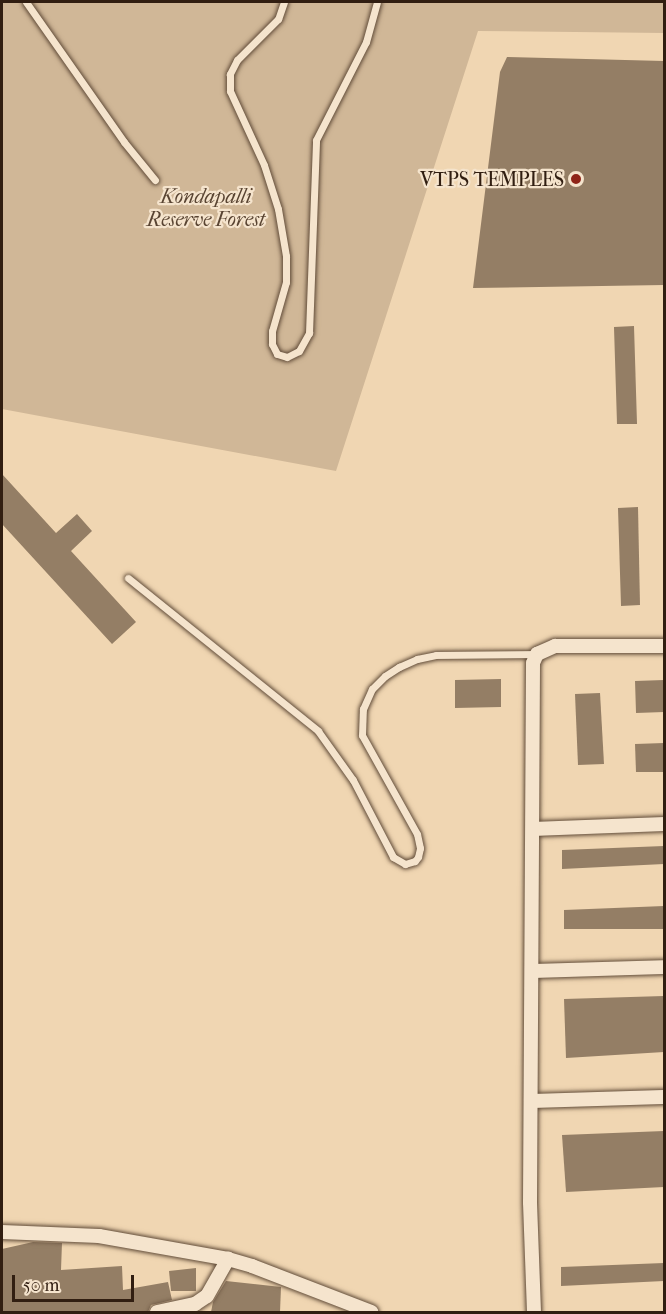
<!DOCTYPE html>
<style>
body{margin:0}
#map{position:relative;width:666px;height:1314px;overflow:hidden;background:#f0d6b2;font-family:"IM FELL French Canon",serif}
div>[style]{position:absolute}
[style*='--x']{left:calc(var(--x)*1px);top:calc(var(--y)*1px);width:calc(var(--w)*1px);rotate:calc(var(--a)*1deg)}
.green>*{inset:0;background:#d0b797}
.building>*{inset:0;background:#947e65}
.roads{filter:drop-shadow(0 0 2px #614c39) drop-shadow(0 0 2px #614c39)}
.service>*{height:7px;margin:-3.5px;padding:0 3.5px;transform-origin:3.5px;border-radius:3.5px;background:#f5e4cd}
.minor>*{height:14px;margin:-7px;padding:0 7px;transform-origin:7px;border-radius:7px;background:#f5e4cd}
.dots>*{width:16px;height:16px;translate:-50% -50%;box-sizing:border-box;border:3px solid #f5e4cd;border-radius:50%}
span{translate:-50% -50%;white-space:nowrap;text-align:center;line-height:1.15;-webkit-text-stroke:4.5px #f5e4cd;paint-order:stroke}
.poi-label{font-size:20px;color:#311e11}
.right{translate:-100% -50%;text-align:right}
.park-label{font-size:20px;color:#594432;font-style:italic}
.frame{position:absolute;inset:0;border:3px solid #311e11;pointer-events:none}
.scale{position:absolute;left:12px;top:1275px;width:122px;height:27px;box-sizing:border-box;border:3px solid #311e11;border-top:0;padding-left:8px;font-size:18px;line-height:21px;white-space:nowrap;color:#311e11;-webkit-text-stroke:4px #f5e4cd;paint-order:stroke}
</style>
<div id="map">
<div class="green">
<div style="clip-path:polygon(2px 2px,664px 2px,664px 33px,478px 31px,336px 471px,2px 409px)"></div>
</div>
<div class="building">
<div style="clip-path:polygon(507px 57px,664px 61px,664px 285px,473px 288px,500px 72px)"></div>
<div style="clip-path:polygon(634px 326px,637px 424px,617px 424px,614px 327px)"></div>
<div style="clip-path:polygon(2px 474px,56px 533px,77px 514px,92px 531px,71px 551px,136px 622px,112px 644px,2px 524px)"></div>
<div style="clip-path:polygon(638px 507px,640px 605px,621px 606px,618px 508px)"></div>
<div style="clip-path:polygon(501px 679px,501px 707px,455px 708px,455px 680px)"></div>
<div style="clip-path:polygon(664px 680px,664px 712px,636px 713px,635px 681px)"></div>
<div style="clip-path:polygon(600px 693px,604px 764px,578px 765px,575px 694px)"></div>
<div style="clip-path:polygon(664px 743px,664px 772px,636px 772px,635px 744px)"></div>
<div style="clip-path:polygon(664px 846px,664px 864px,562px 869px,562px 850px)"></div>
<div style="clip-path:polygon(664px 906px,664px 929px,564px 929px,564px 910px)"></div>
<div style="clip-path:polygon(664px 996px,664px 1052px,566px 1058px,564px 999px)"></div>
<div style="clip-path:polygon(664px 1131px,664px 1187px,566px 1192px,562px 1135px)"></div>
<div style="clip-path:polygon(33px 1242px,62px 1243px,61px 1270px,122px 1266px,123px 1290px,168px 1282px,172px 1300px,151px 1305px,148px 1312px,2px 1312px,2px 1249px)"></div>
<div style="clip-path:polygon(664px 1263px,664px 1281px,561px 1286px,561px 1267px)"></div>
<div style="clip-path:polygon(196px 1268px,196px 1291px,171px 1291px,169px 1271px)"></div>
<div style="clip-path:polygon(226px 1281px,281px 1287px,280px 1312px,211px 1312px,213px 1302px)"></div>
</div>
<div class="roads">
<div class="service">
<div style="--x:26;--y:2;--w:171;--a:55"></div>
<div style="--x:124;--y:142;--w:49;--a:50.8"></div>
<div style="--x:284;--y:2;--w:18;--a:109"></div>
<div style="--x:278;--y:19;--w:58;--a:135"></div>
<div style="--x:237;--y:60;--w:16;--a:117"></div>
<div style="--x:230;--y:74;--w:17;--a:90"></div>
<div style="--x:230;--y:91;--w:81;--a:65.3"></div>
<div style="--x:264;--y:165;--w:46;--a:72.3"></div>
<div style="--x:278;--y:209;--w:48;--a:80.3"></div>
<div style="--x:286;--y:256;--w:26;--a:90"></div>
<div style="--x:286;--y:282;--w:51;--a:105.9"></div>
<div style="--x:272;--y:331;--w:13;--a:90"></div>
<div style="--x:272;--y:344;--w:11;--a:63"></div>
<div style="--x:277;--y:354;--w:10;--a:17"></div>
<div style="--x:287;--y:357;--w:13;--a:-27"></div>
<div style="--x:299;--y:351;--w:21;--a:-61"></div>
<div style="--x:309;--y:333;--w:193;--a:-87.9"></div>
<div style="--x:316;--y:140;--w:110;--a:-63"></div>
<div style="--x:366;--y:42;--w:41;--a:-74.6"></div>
<div style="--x:128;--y:578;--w:244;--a:38.8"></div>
<div style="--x:318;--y:731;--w:60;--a:54.5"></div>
<div style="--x:353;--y:780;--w:87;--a:62.5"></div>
<div style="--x:393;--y:857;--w:14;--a:30"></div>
<div style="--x:405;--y:864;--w:10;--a:-17"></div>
<div style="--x:415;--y:861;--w:5;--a:-53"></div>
<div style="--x:418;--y:857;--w:9;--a:-77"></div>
<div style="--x:420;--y:848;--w:14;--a:-102"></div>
<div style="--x:417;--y:834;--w:113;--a:-119.1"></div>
<div style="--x:362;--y:735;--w:26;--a:-88"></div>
<div style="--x:363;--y:709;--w:22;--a:-66"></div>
<div style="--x:372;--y:689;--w:18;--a:-45"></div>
<div style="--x:385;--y:676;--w:17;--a:-33"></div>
<div style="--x:399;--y:667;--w:20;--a:-24"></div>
<div style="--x:417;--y:659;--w:19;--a:-12"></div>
<div style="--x:436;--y:655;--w:101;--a:-0.6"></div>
</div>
<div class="minor">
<div style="--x:533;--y:829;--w:131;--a:-2.2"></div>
<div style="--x:532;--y:971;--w:132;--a:-1.7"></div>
<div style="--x:531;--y:1101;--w:133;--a:-1.7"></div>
<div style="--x:2;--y:1232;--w:97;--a:2.4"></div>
<div style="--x:99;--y:1236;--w:131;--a:10.1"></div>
<div style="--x:228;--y:1259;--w:25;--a:16"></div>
<div style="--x:252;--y:1266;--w:128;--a:21.1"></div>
<div style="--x:157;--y:1312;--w:39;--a:-12"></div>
<div style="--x:195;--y:1304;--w:14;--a:-34"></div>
<div style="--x:207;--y:1296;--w:43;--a:-60.4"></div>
<div style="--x:534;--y:1312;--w:110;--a:-92.1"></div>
<div style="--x:530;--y:1202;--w:539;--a:-89.68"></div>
<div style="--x:533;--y:663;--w:10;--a:-66"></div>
<div style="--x:537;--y:654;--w:20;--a:-24"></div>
<div style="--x:555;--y:646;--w:109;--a:0"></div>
</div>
</div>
<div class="dots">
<div style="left:576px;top:179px;background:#8f2418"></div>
</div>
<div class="poi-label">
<span class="right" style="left:564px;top:179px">VTPS TEMPLES</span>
</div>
<div class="park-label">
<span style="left:206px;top:208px">Kondapalli<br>Reserve Forest</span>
</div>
<div class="frame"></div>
<div class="scale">50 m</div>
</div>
